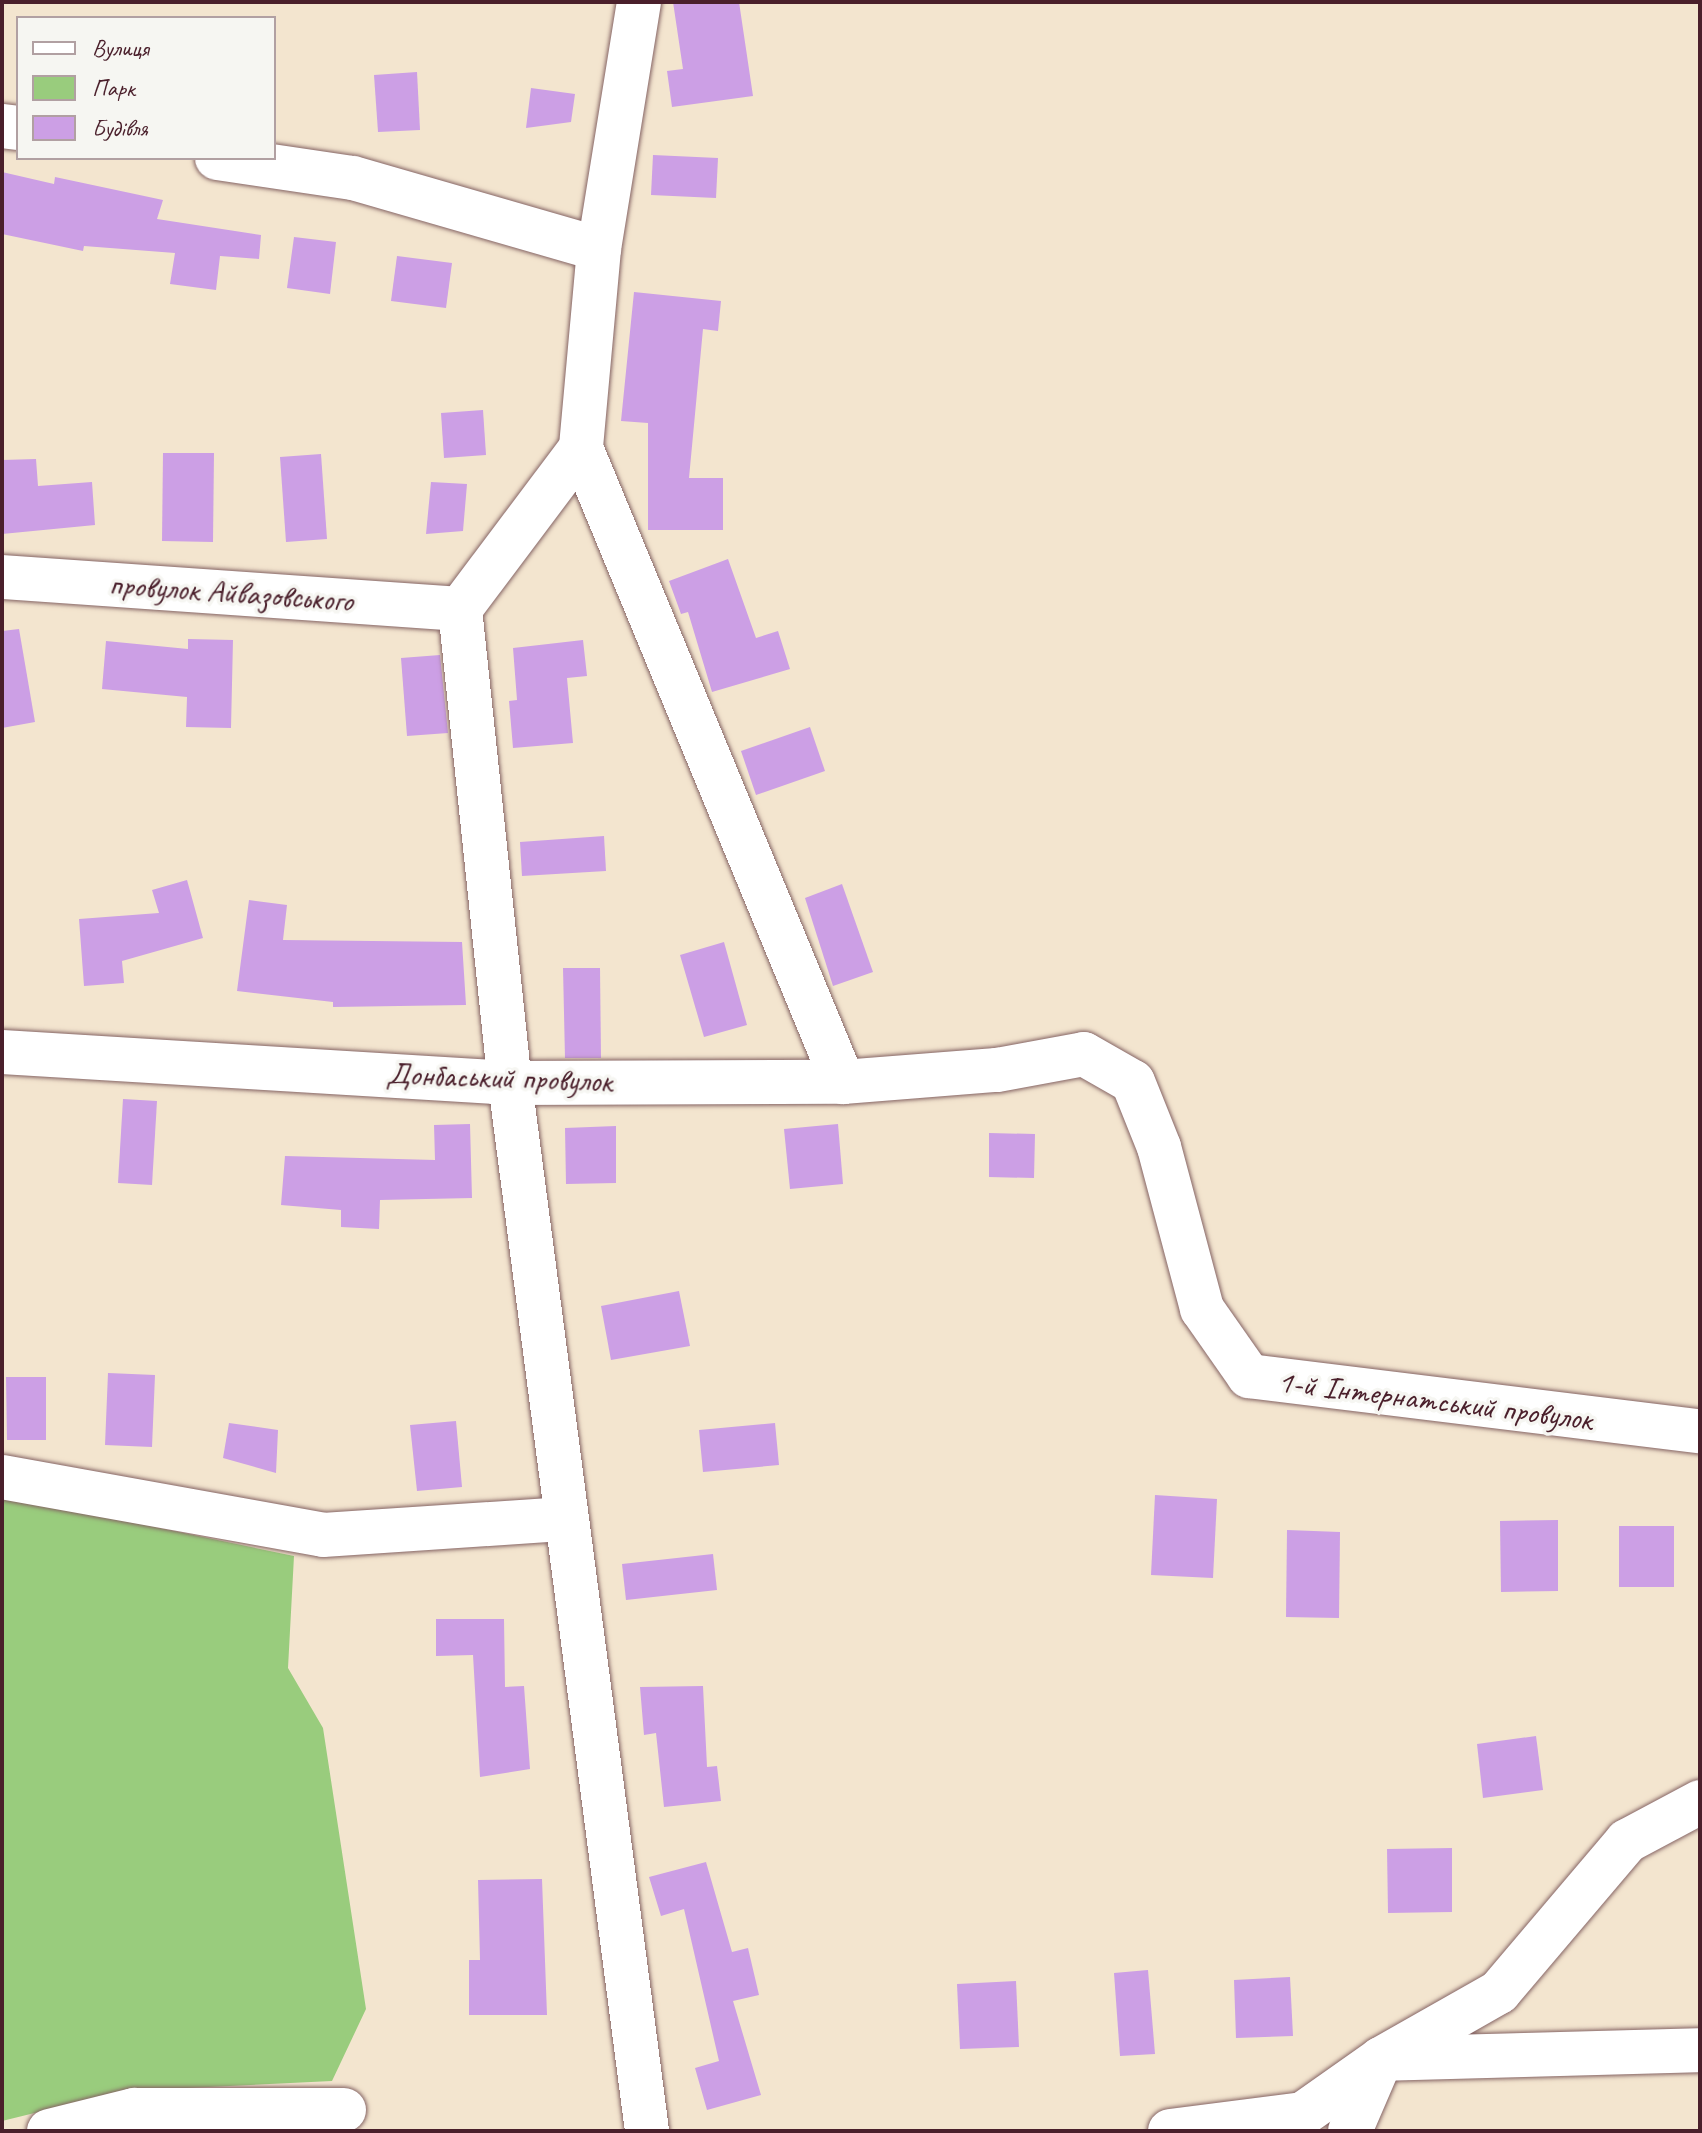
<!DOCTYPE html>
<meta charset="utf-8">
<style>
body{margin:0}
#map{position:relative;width:1702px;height:2133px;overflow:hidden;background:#f3e5cf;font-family:Caveat,sans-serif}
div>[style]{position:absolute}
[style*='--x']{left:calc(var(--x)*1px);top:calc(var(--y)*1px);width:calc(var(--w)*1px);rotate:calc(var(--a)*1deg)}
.green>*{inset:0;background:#99cc7d}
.building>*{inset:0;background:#cc9fe5}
.roads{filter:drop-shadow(0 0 2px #856464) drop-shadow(0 0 2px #856464)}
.minor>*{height:44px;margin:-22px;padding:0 22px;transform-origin:22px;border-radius:22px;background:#fff}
span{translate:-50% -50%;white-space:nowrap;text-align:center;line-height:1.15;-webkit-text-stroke:7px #f6f6f2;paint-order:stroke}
.street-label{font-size:32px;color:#4a1f2b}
.frame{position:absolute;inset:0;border:4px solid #4a1f2b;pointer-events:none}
.legend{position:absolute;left:16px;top:16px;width:260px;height:144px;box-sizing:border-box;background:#f6f6f2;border:2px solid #b1a0a2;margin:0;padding:10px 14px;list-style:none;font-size:24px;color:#4a1f2b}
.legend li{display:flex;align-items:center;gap:16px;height:40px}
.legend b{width:40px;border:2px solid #b1a0a2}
</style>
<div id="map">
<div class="green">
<div style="clip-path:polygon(2px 1495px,294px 1556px,288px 1668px,323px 1728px,366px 2009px,332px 2081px,124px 2091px,2px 2121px)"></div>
</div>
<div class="building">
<div style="clip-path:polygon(673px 2px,739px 2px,753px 96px,672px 107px,667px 71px,683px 69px)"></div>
<div style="clip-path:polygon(417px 72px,420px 130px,378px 132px,374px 75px)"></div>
<div style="clip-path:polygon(531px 88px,575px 94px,571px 122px,526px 128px)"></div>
<div style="clip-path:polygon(653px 155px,718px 158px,716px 198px,651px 195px)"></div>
<div style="clip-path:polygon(2px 172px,54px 184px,55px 177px,163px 200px,157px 219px,261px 235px,259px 259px,220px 256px,216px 290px,170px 284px,175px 253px,84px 246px,83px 251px,2px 234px)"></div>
<div style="clip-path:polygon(294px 237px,336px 242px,330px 294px,287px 288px)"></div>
<div style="clip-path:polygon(397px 256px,452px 263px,446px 308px,391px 301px)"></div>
<div style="clip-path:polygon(634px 292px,721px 301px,718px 331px,703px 329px,689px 478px,723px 478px,723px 530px,648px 530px,648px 423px,621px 421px)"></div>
<div style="clip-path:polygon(483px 410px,486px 455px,444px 458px,441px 413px)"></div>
<div style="clip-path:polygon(163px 453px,214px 453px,213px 542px,162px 541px)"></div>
<div style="clip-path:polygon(321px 454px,327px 539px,286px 542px,280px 457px)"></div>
<div style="clip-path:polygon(36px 459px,38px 486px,92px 482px,95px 525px,2px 534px,2px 460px)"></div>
<div style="clip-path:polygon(431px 482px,467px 484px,463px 531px,426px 534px)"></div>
<div style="clip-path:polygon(728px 559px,756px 638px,778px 631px,790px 669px,712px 692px,688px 612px,681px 614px,669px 581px)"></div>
<div style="clip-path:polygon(19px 629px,35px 722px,2px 728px,2px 631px)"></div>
<div style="clip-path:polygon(188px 639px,233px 640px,231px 728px,186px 727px,187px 697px,102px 689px,106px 641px,188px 649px)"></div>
<div style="clip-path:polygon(583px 640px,587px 676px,567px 678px,573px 743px,513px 748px,509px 701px,517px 700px,513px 648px)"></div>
<div style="clip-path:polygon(440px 655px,448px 733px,407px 736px,401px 658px)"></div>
<div style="clip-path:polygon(810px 727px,825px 771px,756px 795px,741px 751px)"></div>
<div style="clip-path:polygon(604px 836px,606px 871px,522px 876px,520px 842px)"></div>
<div style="clip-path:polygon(187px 880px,203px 938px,122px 961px,124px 983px,84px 986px,79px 919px,159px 913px,152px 890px)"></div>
<div style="clip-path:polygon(842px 884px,873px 972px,833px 986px,805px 898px)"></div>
<div style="clip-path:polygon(249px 900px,287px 905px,283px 940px,462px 942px,466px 1005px,333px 1007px,333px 1002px,237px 991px)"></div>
<div style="clip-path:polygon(724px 942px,747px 1025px,704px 1037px,680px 955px)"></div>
<div style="clip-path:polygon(563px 968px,600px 968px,601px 1058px,565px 1058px)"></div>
<div style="clip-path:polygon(123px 1099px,157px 1101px,152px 1185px,118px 1183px)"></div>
<div style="clip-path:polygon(470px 1124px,472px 1198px,380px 1200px,379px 1229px,341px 1227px,341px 1210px,281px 1205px,285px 1156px,435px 1160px,434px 1125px)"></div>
<div style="clip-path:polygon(838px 1124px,843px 1184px,790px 1189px,784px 1129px)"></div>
<div style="clip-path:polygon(616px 1126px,616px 1183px,566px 1184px,565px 1128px)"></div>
<div style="clip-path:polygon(989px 1133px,1035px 1134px,1034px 1178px,989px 1177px)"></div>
<div style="clip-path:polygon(679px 1291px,690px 1346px,611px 1360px,601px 1306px)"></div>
<div style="clip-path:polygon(108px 1373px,155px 1375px,152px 1447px,105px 1445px)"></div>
<div style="clip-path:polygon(6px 1377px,46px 1377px,46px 1440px,7px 1440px)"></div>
<div style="clip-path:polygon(456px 1421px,462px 1487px,417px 1491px,410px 1425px)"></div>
<div style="clip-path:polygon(229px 1423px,278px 1430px,276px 1473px,223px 1458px)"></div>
<div style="clip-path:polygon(775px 1423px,779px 1465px,703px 1472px,699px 1430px)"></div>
<div style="clip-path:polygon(1155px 1495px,1217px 1499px,1213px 1578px,1151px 1575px)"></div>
<div style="clip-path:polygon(1558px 1520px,1558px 1591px,1501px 1592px,1500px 1521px)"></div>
<div style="clip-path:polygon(1619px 1526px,1674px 1526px,1674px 1587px,1619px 1587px)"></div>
<div style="clip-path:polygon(1287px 1530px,1340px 1532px,1339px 1618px,1286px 1617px)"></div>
<div style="clip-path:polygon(713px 1554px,717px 1590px,626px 1600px,622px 1564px)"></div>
<div style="clip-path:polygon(436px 1619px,504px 1619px,505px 1687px,524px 1686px,530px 1769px,480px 1777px,473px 1655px,436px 1656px)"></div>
<div style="clip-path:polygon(703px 1686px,707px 1767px,717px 1766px,721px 1801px,664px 1807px,656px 1733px,644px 1735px,640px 1687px)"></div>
<div style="clip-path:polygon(1536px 1736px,1543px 1790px,1483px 1798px,1477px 1744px)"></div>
<div style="clip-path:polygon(1452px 1848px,1452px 1912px,1388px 1913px,1387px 1849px)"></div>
<div style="clip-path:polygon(706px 1862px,732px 1952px,748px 1948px,759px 1995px,733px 2001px,761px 2095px,707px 2110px,695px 2068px,719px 2061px,684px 1909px,661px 1916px,649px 1877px)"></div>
<div style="clip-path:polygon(542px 1879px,547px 2015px,469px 2015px,469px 1960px,480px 1960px,478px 1880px)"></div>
<div style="clip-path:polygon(1148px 1970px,1155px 2054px,1120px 2056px,1114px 1973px)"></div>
<div style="clip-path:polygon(1290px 1977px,1293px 2036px,1236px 2038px,1234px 1980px)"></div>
<div style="clip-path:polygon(1016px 1981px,1019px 2047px,960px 2049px,957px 1984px)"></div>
</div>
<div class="roads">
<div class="minor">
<div style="--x:639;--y:2;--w:250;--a:99.2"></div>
<div style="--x:599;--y:249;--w:200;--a:95.2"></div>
<div style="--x:581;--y:448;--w:201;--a:126.9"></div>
<div style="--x:460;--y:609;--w:477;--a:84"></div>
<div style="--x:510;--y:1083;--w:1057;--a:82.55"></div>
<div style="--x:2;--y:126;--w:16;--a:7"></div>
<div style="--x:217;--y:158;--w:137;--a:8.4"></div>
<div style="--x:353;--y:178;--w:256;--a:16.1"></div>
<div style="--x:581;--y:448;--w:686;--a:67.55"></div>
<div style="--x:2;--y:577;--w:459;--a:4"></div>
<div style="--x:2;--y:1052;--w:509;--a:3.49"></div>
<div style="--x:510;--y:1083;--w:333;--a:-0.2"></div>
<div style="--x:843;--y:1082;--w:154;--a:-4.5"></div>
<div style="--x:997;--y:1070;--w:88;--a:-10.4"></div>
<div style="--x:1084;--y:1054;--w:56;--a:29.7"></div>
<div style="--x:1133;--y:1082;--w:70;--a:68.2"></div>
<div style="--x:1159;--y:1147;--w:168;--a:75.1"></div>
<div style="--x:1202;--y:1309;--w:82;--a:55"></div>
<div style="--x:1249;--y:1376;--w:454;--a:7"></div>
<div style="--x:2;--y:1477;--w:326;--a:10.2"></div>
<div style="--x:323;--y:1535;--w:243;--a:-3.8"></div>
<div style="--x:49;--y:2131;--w:88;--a:-13.9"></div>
<div style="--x:134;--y:2110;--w:210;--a:0"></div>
<div style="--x:1170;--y:2131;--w:134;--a:-7.3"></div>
<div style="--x:1303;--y:2114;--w:95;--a:-35.2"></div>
<div style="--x:1381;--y:2059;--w:319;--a:-1.6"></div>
<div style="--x:1350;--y:2131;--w:78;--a:-66.7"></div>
<div style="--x:1381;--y:2059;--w:136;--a:-29.6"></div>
<div style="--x:1499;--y:1992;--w:198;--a:-49.7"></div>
<div style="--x:1627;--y:1841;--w:83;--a:-28.1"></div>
</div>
</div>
<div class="street-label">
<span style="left:231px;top:593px;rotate:4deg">провулок Айвазовського</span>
<span style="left:499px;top:1078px;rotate:2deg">Донбаський провулок</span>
<span style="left:1435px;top:1401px;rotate:7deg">1-й Інтернатський провулок</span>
</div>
<div class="frame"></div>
<ul class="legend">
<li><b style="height:10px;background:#fff"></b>Вулиця</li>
<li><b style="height:22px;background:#99cc7d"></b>Парк</li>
<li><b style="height:22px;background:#cc9fe5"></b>Будівля</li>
</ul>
</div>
